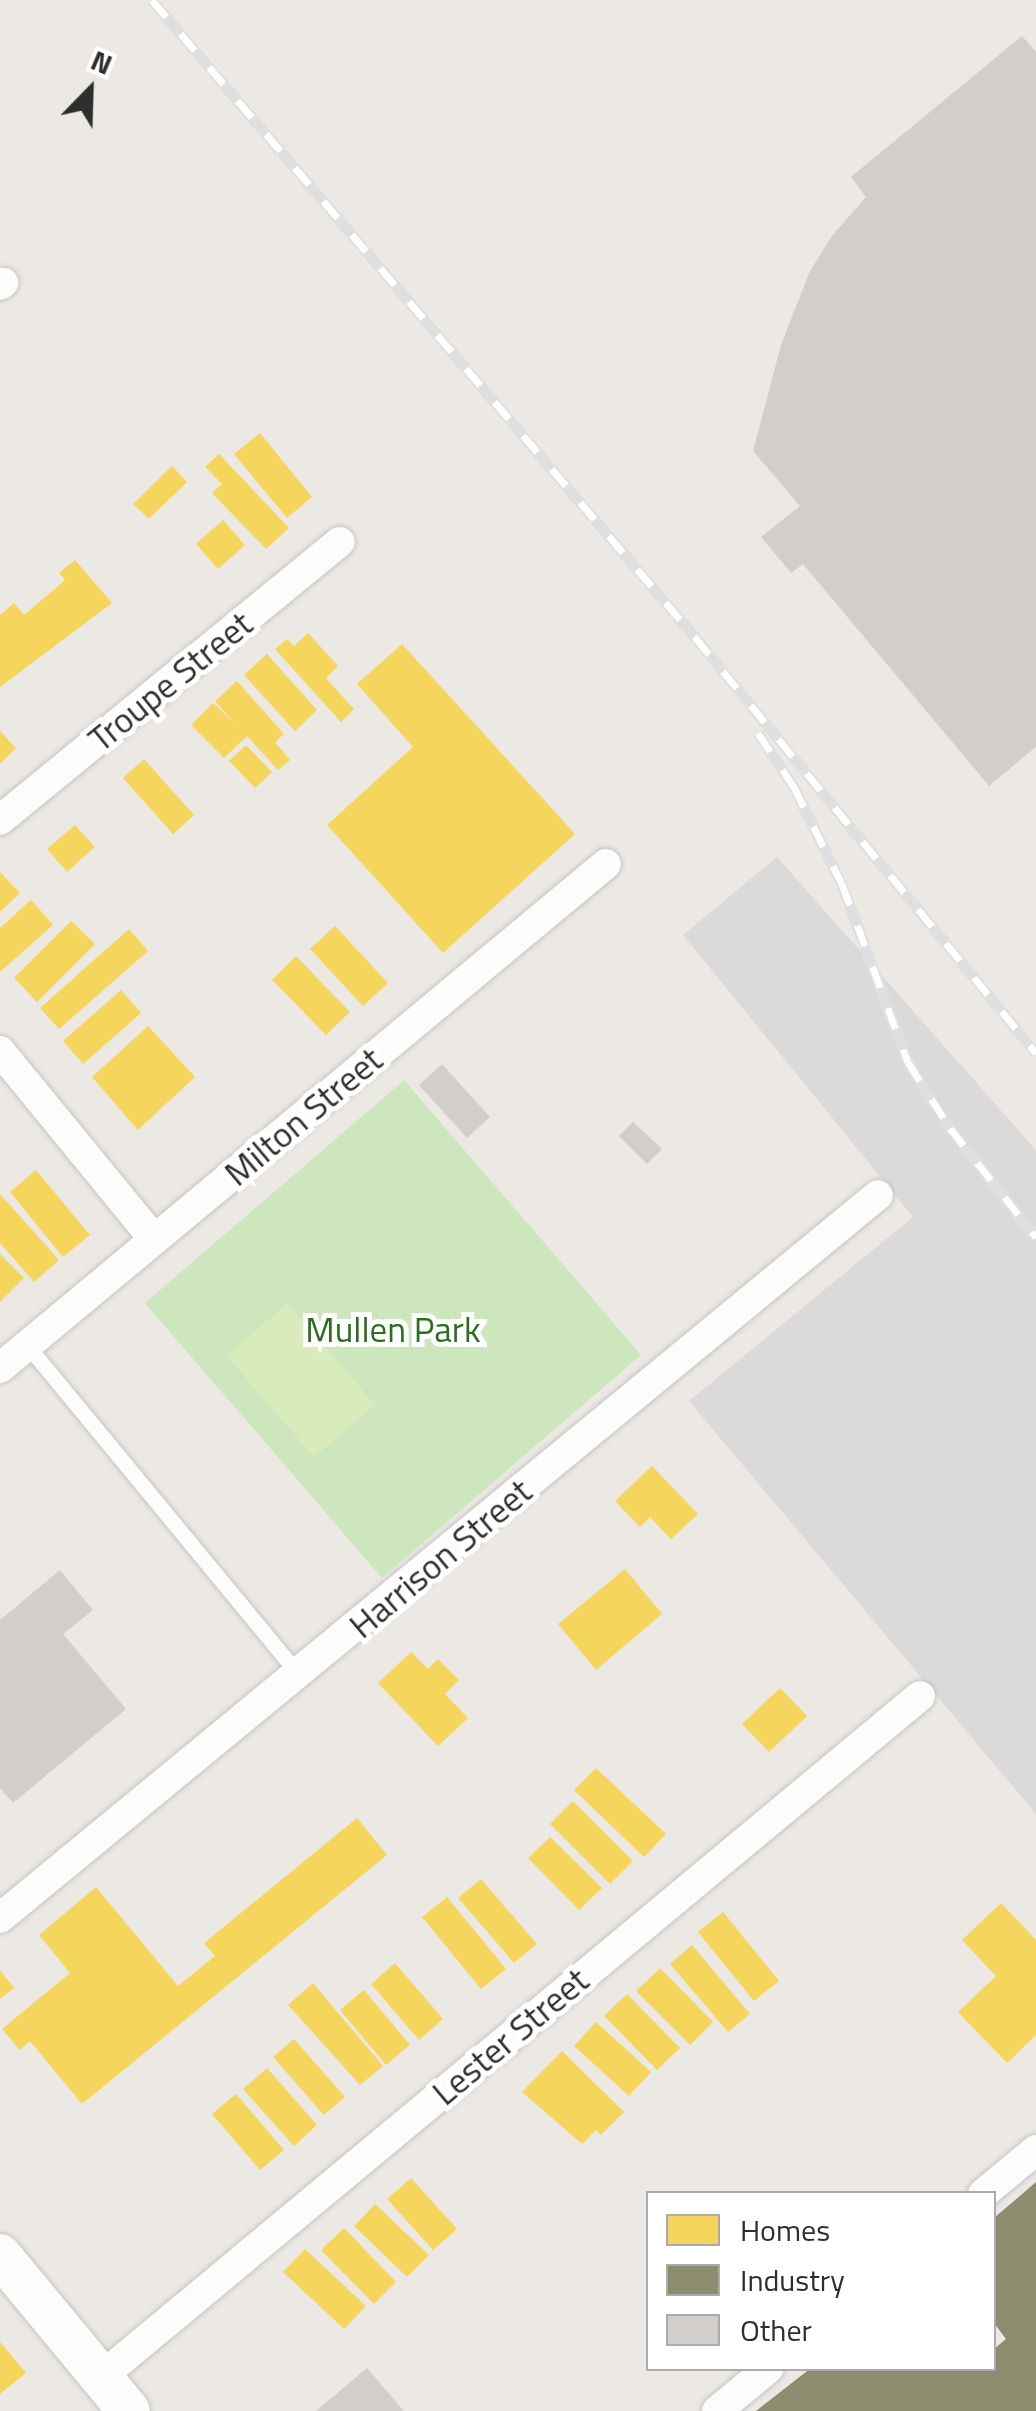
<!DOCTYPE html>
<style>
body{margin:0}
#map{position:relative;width:1036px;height:2411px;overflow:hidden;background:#ece8e4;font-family:"Titillium Web",sans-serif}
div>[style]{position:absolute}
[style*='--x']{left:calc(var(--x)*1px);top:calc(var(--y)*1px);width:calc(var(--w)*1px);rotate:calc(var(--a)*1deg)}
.industrial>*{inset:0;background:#dcd9db}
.green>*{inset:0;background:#cee6be}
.pitch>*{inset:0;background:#d9eabb}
.homes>*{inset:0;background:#f6d55c}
.industry>*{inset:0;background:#8c8c6e}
.building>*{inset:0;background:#d1cecb}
.roads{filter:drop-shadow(0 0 2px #c5c4c5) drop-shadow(0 0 2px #c5c4c5)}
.service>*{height:15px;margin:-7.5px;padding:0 7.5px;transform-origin:7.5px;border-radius:7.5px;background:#fcfcfb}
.minor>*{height:30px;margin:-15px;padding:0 15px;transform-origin:15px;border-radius:15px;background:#fcfcfb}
.secondary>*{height:42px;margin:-21px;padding:0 21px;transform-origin:21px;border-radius:21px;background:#fcfcfb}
.rail>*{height:11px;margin-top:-5.5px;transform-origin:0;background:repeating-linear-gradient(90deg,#fff 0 22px,#dfdfe1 0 44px);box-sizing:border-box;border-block:2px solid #dfdfe1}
span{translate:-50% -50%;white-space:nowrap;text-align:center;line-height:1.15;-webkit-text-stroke:10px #fff;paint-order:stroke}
.street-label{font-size:35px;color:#2e2e2e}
.park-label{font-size:35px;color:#2c6e1b}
.legend{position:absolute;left:646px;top:2191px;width:350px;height:180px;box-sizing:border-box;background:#fff;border:2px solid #ababab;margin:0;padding:12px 18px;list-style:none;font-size:30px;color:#2e2e2e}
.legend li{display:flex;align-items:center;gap:20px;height:50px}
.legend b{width:50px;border:2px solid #ababab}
.north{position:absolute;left:40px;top:40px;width:100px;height:100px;-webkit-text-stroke:8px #fff;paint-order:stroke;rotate:23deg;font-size:28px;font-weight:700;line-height:40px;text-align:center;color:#2e2e2e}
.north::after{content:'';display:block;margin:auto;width:35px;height:45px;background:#2e2e2e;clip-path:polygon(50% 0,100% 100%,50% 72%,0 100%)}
</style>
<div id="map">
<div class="industrial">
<div style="clip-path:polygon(777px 857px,1036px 1150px,1036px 1814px,689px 1401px,913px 1217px,683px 935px)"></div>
</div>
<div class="green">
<div style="clip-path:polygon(404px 1080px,641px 1355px,382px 1578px,145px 1303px)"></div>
</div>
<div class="pitch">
<div style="clip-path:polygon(287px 1303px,375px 1405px,314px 1457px,227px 1356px)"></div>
</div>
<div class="homes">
<div style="clip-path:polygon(260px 433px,312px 497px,287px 518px,234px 454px)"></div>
<div style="clip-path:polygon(219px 454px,289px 528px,266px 549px,212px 493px,222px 484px,205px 467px)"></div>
<div style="clip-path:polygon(172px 466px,187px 482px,149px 519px,133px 504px)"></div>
<div style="clip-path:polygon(223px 520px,245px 545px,218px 569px,196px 544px)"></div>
<div style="clip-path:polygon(75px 560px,112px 603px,0 687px,0 615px,14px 603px,24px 615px,65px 580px,59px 573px)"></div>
<div style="clip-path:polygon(308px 633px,338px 666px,326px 678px,354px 709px,341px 722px,275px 649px,287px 639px,294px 646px)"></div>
<div style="clip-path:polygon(402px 644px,575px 834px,443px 953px,327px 825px,413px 747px,357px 684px)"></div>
<div style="clip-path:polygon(267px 654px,317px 710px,295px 731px,244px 675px)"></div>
<div style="clip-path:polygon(237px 681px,284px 734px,275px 742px,290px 760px,278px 770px,247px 736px,224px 758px,191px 725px,213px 703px,235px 724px,215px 701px)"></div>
<div style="clip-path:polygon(0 731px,16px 748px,0 764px)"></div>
<div style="clip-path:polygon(246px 745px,272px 772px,255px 788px,229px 761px)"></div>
<div style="clip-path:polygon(144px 759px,194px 815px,173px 834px,123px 778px)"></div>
<div style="clip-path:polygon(75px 825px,95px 847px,67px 872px,47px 849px)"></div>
<div style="clip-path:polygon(0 872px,20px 893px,0 912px)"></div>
<div style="clip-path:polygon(31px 900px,53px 925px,0 972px,0 928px)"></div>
<div style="clip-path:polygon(71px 921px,95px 944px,37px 1002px,14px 978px)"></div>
<div style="clip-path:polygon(335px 926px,388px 983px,363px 1006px,310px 949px)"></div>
<div style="clip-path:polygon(129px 929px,148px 951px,59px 1029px,40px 1008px)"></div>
<div style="clip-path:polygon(296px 956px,350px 1012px,326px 1035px,272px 980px)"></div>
<div style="clip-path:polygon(121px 990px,141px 1013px,83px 1064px,63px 1041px)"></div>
<div style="clip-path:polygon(148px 1026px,195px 1077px,138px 1130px,92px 1077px)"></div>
<div style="clip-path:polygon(36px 1170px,90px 1235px,63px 1257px,10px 1192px)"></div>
<div style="clip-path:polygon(0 1194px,59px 1260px,34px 1282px,0 1243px)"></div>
<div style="clip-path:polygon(0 1254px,24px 1278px,0 1302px)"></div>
<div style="clip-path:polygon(652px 1466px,698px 1514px,671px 1539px,650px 1517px,640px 1527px,615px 1501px)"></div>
<div style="clip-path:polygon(625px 1569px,662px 1614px,596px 1670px,558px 1624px)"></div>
<div style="clip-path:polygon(411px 1652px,428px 1669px,438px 1659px,459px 1680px,445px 1694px,468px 1718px,438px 1746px,378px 1683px)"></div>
<div style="clip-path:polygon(780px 1688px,807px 1716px,769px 1752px,742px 1724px)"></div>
<div style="clip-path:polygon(596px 1768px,666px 1834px,644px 1857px,574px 1790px)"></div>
<div style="clip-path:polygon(573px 1801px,633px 1861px,610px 1884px,550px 1824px)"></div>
<div style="clip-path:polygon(357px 1818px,387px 1855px,82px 2104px,30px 2041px,20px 2050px,2px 2029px,70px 1973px,39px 1935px,96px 1887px,178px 1986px,215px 1956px,204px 1943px)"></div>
<div style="clip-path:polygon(550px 1837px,602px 1888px,579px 1910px,528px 1858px)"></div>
<div style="clip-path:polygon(481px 1879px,537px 1944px,514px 1963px,458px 1898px)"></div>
<div style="clip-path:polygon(447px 1897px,506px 1969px,481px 1989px,422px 1917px)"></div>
<div style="clip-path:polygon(1001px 1903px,1036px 1940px,1036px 2035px,1007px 2063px,958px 2012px,996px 1976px,962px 1940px)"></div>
<div style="clip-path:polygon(723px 1912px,779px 1981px,754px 2001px,698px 1932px)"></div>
<div style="clip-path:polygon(692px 1945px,750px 2014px,728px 2032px,670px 1964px)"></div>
<div style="clip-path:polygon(395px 1963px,443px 2019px,419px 2040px,371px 1984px)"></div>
<div style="clip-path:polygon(660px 1968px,713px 2022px,690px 2045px,636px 1991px)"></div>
<div style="clip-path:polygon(0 1970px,14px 1988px,0 1999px)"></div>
<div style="clip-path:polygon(313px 1983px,383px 2066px,360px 2085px,288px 2005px)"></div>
<div style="clip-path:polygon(364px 1990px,410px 2045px,386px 2065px,340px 2010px)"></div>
<div style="clip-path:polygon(627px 1994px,680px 2048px,657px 2070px,604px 2016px)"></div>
<div style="clip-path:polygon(596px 2022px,651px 2072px,629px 2096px,574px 2046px)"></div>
<div style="clip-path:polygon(294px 2039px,345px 2097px,324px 2115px,273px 2057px)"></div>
<div style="clip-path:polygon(562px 2051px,624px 2112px,601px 2135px,596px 2130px,582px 2144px,522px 2092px)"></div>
<div style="clip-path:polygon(267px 2068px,317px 2125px,294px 2146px,243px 2089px)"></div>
<div style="clip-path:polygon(236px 2094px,284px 2150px,260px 2170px,212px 2114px)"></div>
<div style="clip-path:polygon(411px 2178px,457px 2229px,433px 2250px,387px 2199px)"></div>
<div style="clip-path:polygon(375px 2204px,429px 2255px,407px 2277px,354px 2226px)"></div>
<div style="clip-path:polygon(344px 2228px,396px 2282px,374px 2304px,321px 2250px)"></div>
<div style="clip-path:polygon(305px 2249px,366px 2306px,344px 2329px,283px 2272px)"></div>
<div style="clip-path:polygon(0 2342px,26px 2373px,0 2394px)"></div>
</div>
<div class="industry">
<div style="clip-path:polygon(1036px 2182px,1036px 2411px,756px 2411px,811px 2368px,994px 2368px,994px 2349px,1006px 2339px,994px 2323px,994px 2218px)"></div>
</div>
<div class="building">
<div style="clip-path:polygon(1022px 36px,1036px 52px,1036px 747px,989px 786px,803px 564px,791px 573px,761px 537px,800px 506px,753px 451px,781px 345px,809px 273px,832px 236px,866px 197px,851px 177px)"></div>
<div style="clip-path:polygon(442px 1064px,490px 1117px,467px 1138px,419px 1085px)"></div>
<div style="clip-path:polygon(633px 1122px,662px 1149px,647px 1164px,619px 1136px)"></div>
<div style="clip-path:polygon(60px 1570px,93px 1610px,63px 1634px,126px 1709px,13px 1803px,0 1788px,0 1620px)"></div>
<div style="clip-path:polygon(367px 2368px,404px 2411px,316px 2411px)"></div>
</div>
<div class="roads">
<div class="service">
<div style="--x:27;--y:1345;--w:426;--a:50.5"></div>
</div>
<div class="minor">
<div style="--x:0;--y:285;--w:4;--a:-34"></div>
<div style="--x:0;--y:820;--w:439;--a:-39.3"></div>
<div style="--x:0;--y:1051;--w:243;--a:50.7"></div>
<div style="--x:0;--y:1368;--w:788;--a:-39.75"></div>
<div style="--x:0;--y:1918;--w:1137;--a:-39.47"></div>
<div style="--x:983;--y:2194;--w:69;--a:-39.7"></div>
<div style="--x:101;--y:2377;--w:1065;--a:-39.74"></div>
<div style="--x:717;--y:2411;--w:67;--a:-39.6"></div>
</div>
<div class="secondary">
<div style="--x:0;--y:2255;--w:202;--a:50.4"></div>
</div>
</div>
<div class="rail">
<div style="--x:152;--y:0;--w:837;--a:49.55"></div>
<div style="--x:695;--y:637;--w:538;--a:50.66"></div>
<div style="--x:758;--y:733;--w:65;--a:56.3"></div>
<div style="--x:794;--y:787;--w:108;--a:63.7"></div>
<div style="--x:842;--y:884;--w:190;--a:69.7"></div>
<div style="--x:908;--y:1062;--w:78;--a:57.5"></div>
<div style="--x:950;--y:1128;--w:139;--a:51.7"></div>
</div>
<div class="street-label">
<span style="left:170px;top:681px;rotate:-39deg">Troupe Street</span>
<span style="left:303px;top:1116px;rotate:-40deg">Milton Street</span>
<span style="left:440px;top:1558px;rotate:-40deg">Harrison Street</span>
<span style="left:510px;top:2036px;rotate:-40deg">Lester Street</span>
</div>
<div class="park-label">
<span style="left:393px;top:1329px">Mullen Park</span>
</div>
<ul class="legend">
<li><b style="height:28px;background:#f6d55c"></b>Homes</li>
<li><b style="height:28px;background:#8c8c6e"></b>Industry</li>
<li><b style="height:28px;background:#d1cecb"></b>Other</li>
</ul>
<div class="north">N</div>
</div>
